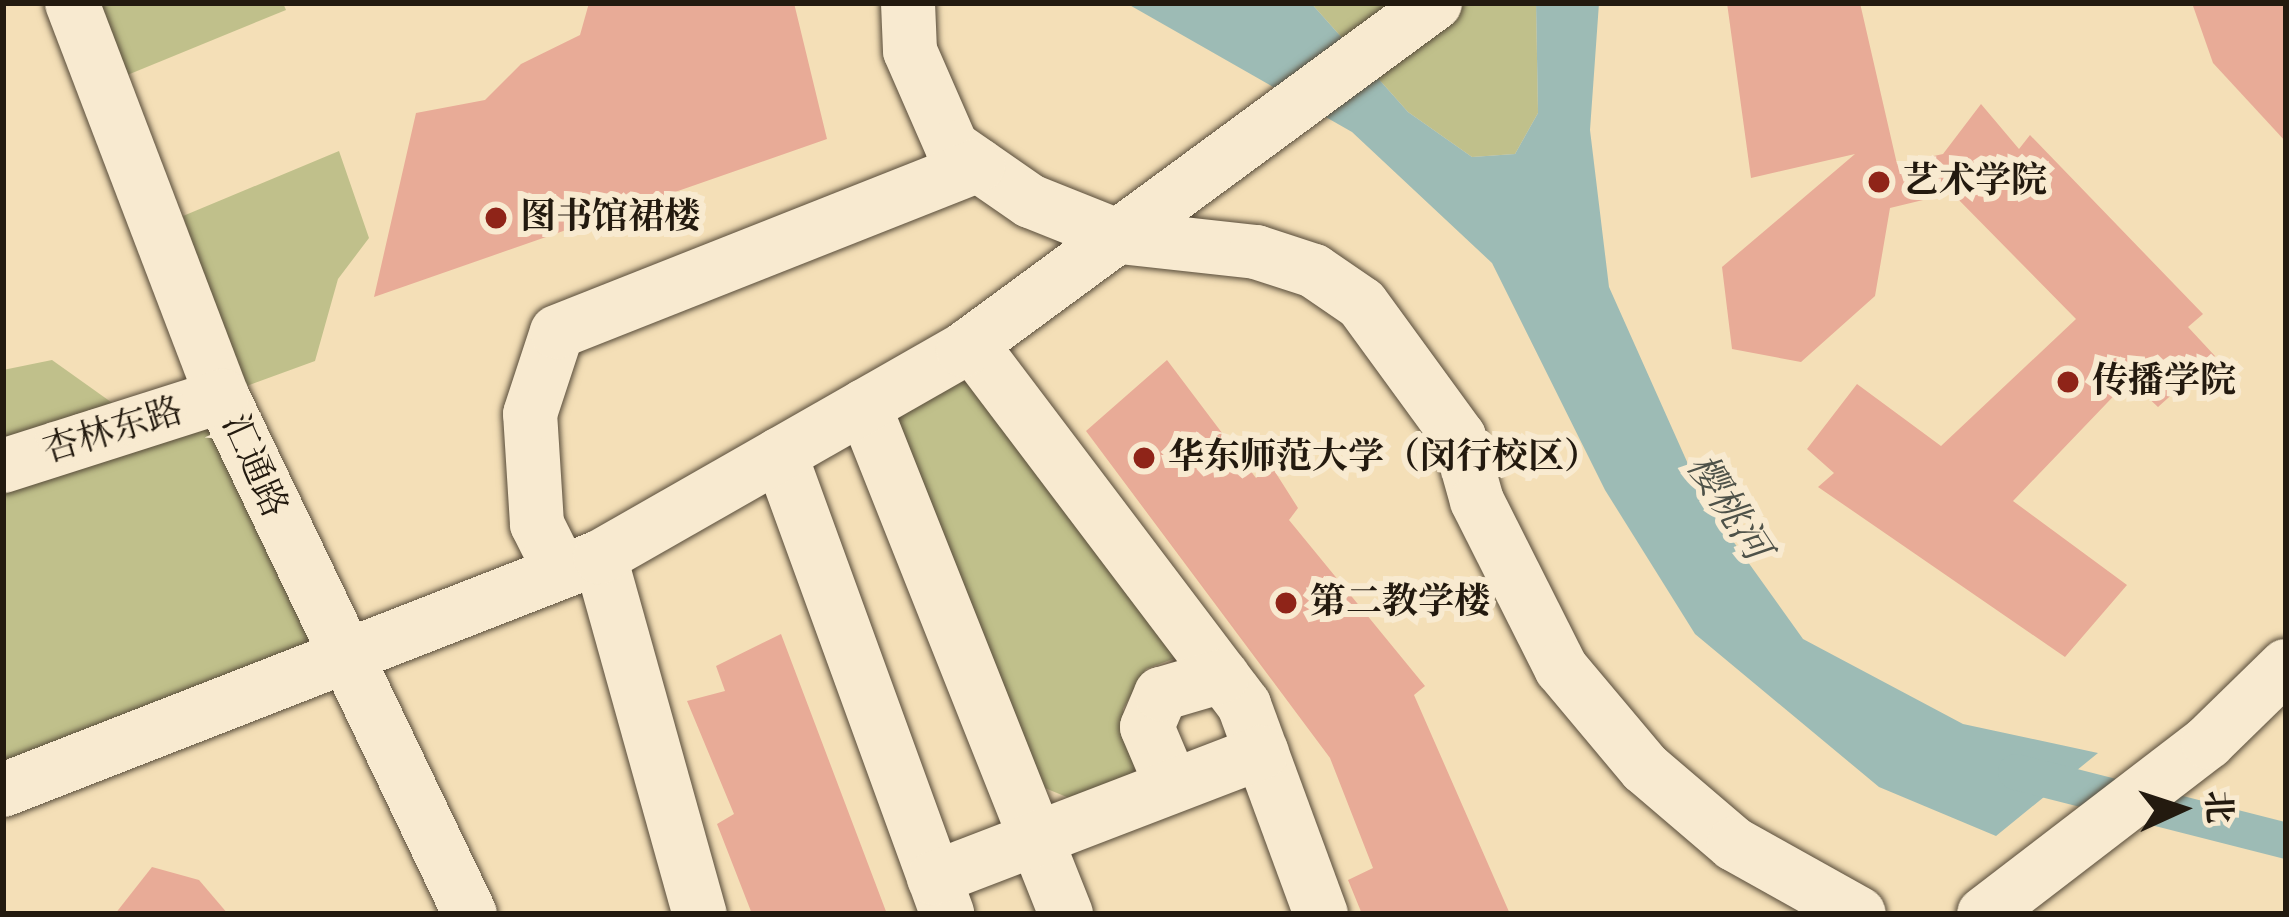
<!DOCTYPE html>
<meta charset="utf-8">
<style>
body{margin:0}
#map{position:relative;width:2289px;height:917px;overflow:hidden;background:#f4dfb7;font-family:"IM FELL DW Pica","Noto Serif SC",serif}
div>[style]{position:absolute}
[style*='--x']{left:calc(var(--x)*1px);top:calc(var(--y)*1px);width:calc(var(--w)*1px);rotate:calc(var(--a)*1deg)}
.green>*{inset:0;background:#c0c08b}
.water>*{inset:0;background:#9dbbb5}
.canal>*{height:36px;margin:-18px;padding:0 18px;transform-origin:18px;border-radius:18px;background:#9dbbb5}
.building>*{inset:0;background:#e8ab97}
.roads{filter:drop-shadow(0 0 3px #574b39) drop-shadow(0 0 3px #574b39)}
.minor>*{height:54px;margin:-27px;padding:0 27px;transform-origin:27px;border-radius:27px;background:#f8ead0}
.dots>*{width:33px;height:33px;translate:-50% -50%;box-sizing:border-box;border:6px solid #f8ead0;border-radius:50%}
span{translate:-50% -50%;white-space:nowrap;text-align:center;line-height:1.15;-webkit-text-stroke:12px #f8ead0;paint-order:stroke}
.poi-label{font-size:36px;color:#231a0f;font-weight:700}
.left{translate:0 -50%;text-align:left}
.street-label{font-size:36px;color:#231a0f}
.water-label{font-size:39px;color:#4e5249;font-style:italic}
.frame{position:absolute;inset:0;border:6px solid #231a0f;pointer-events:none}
.north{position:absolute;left:2121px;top:749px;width:120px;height:120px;-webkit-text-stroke:9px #f8ead0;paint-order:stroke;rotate:87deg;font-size:33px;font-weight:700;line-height:48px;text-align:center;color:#231a0f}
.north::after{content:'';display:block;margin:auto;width:42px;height:54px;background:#231a0f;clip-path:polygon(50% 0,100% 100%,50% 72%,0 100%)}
</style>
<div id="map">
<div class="green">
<div style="clip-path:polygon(91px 3px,283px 3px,286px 10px,120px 78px)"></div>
<div style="clip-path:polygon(1311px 3px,1536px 3px,1538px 113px,1515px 154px,1472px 157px,1408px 112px)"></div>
<div style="clip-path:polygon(339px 151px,369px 238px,338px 279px,315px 361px,244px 387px,183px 216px)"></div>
<div style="clip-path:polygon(52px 360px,118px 407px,3px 442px,3px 370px)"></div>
<div style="clip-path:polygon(950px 381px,979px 383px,1186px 654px,1146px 669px,1123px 709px,1135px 771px,1079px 802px,1035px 784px,886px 421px)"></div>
<div style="clip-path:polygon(211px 426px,314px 650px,3px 765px,3px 492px)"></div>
</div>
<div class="water">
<div style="clip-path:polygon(1126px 3px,1311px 3px,1408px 112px,1472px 157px,1515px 154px,1538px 113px,1536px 3px,1599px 3px,1590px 130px,1609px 287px,1705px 502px,1803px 639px,1963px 724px,2098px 753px,1996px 836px,1879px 787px,1695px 634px,1605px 490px,1492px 263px,1352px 132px)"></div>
</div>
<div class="canal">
<div style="--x:2016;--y:772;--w:279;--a:14.3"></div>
</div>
<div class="building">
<div style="clip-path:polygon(589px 3px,794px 3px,827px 139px,374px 297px,416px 113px,485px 100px,521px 64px,580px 35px)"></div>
<div style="clip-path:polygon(1727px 3px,1860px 3px,1897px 164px,1943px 154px,1981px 104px,2019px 149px,2030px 135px,2203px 314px,2188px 327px,2215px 356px,2158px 407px,2129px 380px,2013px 501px,2127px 585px,2065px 657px,1818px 487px,1834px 473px,1807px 449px,1857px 384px,1941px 446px,2076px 319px,1952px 193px,1890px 208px,1875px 296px,1801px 362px,1732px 349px,1722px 267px,1855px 154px,1751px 178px)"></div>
<div style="clip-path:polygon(2192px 3px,2286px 3px,2286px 142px,2213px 63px)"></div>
<div style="clip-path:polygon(1167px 360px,1256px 478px,1272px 467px,1298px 508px,1289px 520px,1425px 686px,1414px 695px,1510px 914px,1362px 914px,1348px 880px,1373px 868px,1330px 758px,1086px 431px)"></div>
<div style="clip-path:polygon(781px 634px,887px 914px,752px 914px,717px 824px,734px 814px,687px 701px,725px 691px,716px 666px)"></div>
<div style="clip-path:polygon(152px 867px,199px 880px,228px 914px,115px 914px)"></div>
</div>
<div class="roads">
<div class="minor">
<div style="--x:72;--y:3;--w:421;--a:69.1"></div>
<div style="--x:222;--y:396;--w:574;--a:64.42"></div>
<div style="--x:908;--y:3;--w:48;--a:87.6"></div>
<div style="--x:910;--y:51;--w:105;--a:66.4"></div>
<div style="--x:952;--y:147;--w:95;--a:34.7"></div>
<div style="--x:1030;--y:201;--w:97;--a:21.8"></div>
<div style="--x:1120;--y:237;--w:137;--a:6.3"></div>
<div style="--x:1256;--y:252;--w:61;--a:18.1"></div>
<div style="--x:1314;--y:271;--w:58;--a:34.5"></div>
<div style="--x:1362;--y:304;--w:165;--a:53.9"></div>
<div style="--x:1459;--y:437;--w:66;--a:74.3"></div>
<div style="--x:1477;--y:501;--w:187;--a:63.3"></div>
<div style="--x:1561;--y:668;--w:131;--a:50"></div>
<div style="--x:1645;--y:768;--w:117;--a:40.5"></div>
<div style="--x:1734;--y:844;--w:143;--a:29.2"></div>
<div style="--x:971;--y:344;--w:453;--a:52.9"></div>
<div style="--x:1244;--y:705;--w:223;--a:69.8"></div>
<div style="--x:864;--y:406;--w:547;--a:68.32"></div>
<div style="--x:780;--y:454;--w:489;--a:70"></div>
<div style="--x:3;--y:466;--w:230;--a:-17.7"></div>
<div style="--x:600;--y:557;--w:371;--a:74.4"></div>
<div style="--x:561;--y:572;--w:54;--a:-116.6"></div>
<div style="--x:537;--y:524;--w:110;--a:-93.6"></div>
<div style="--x:530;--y:414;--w:86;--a:-71.8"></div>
<div style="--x:557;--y:332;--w:453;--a:-21.6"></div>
<div style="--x:1172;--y:786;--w:64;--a:-113"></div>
<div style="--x:1147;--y:727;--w:36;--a:-67"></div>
<div style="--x:1161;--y:694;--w:64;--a:-16.4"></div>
<div style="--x:3;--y:790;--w:641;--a:-21.32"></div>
<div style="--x:600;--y:557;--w:418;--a:-29.7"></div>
<div style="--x:963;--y:350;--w:586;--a:-36.32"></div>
<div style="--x:934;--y:878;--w:351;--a:-21"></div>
<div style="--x:1984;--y:914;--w:282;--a:-37.5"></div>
<div style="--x:2208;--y:742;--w:109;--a:-44.3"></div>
</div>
</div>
<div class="dots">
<div style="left:1879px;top:182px;background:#8f2418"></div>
<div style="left:496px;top:218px;background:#8f2418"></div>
<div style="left:2068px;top:382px;background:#8f2418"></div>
<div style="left:1144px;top:458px;background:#8f2418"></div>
<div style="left:1286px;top:603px;background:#8f2418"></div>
</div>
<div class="poi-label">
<span class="left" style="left:1903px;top:182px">艺术学院</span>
<span class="left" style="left:520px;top:218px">图书馆裙楼</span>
<span class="left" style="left:2092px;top:382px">传播学院</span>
<span class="left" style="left:1168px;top:458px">华东师范大学（闵行校区）</span>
<span class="left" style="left:1310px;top:603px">第二教学楼</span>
</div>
<div class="street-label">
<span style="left:113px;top:431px;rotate:-17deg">杏林东路</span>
<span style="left:254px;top:466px;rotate:66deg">汇通路</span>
</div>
<div class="water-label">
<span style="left:1727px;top:508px;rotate:57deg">樱桃河</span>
</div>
<div class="frame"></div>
<div class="north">北</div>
</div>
